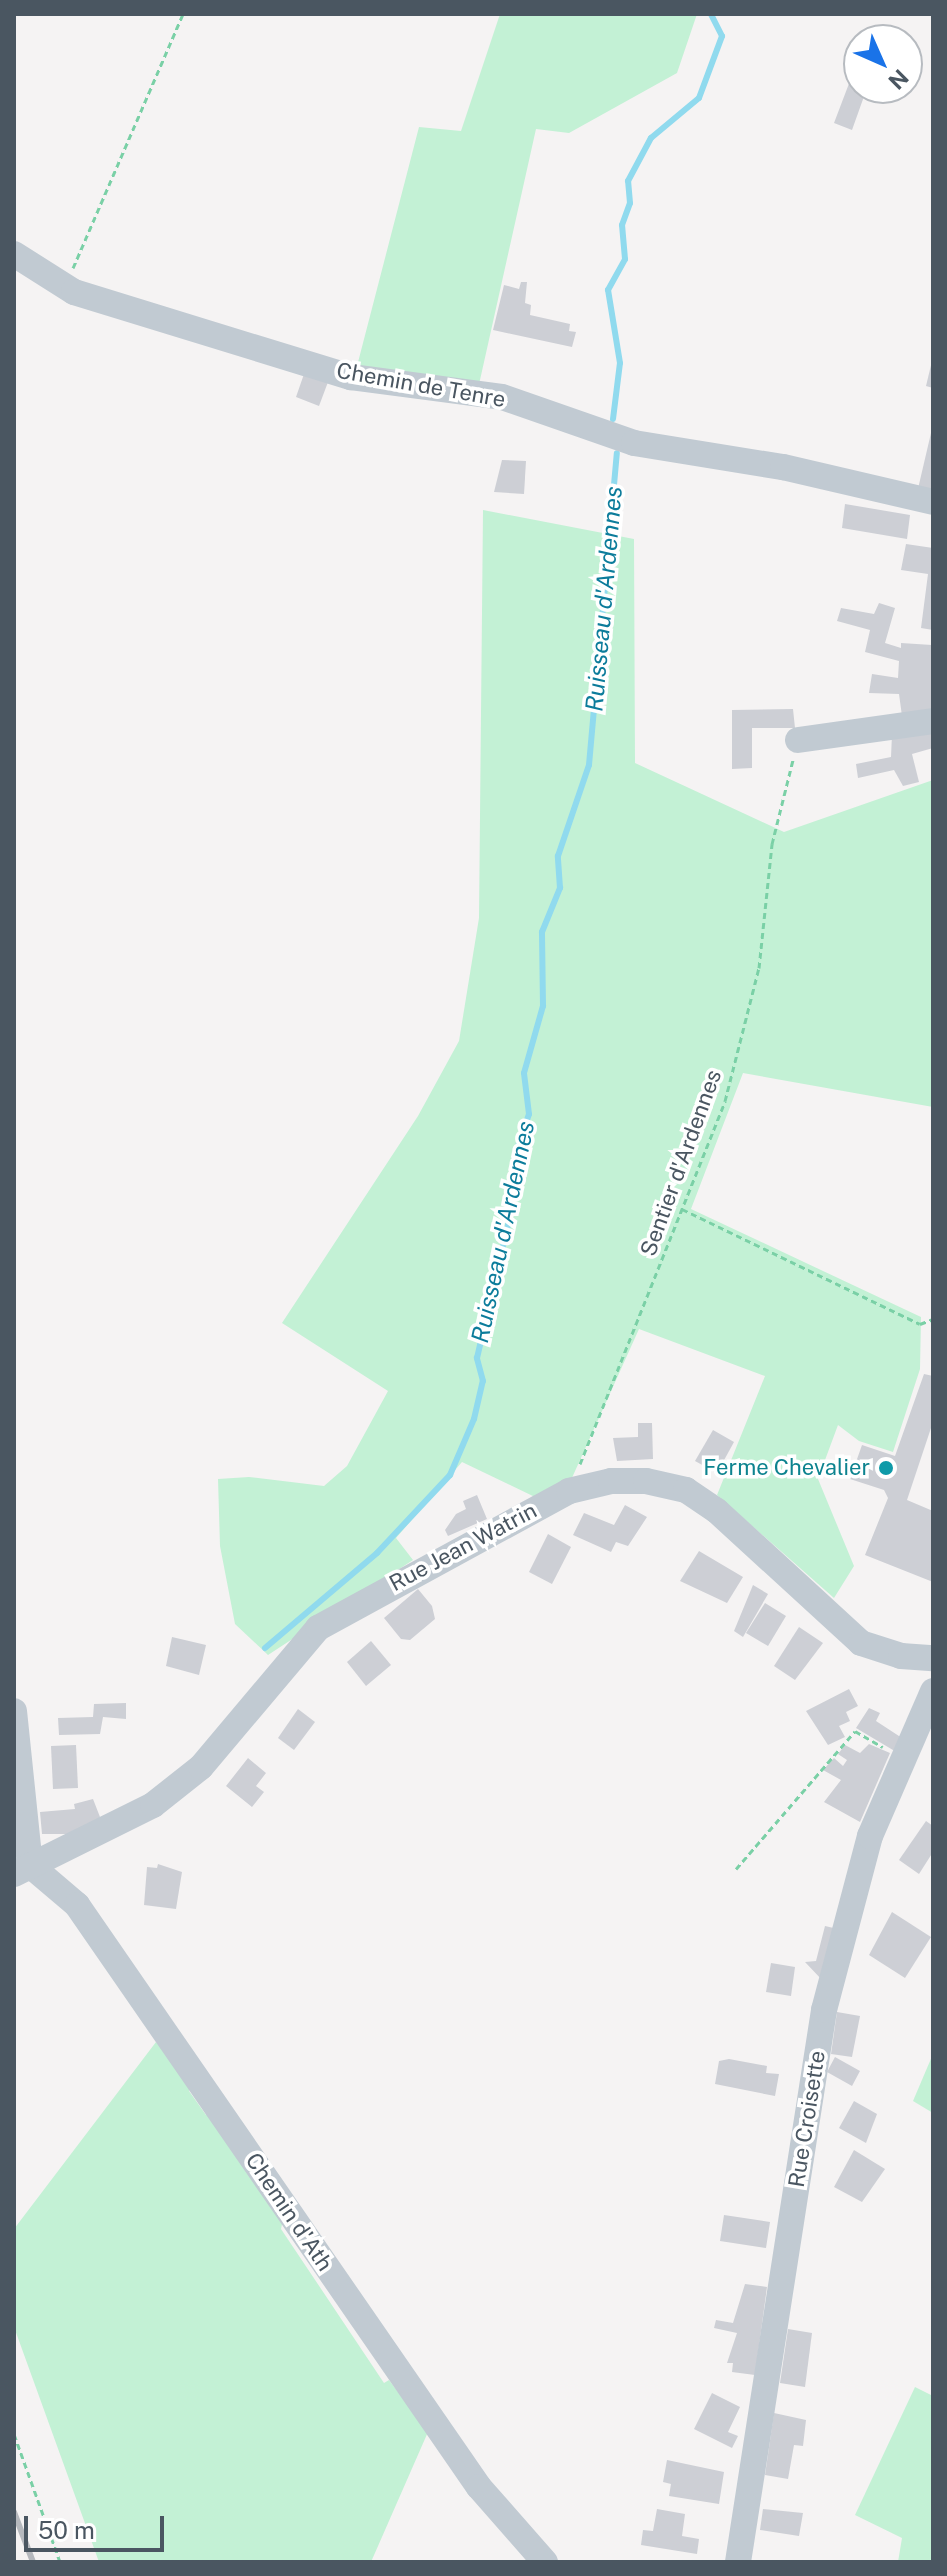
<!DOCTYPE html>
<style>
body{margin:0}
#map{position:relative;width:947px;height:2576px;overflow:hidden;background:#f5f3f3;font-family:"Public Sans",sans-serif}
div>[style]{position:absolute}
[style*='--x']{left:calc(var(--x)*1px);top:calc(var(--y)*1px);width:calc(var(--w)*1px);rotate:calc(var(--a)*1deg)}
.green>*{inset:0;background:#c3f1d5}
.stream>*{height:6px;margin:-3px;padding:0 3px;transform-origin:3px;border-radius:3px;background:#90daee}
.building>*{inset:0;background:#cdcfd5}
.path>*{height:3px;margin-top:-1.5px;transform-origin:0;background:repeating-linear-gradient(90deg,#7ad0a6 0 6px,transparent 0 10px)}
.minor>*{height:26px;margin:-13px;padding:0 13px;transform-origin:13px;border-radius:13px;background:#c1cad2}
.rail>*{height:6px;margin:-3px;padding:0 3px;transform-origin:3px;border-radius:3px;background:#b5b8bd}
.dots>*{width:22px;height:22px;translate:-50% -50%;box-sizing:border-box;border:4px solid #fff;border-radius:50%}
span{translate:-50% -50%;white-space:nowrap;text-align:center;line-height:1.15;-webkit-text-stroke:7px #fff;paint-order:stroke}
.street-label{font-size:22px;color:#4a5661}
.culture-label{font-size:22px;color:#0d838f}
.right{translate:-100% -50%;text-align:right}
.water-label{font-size:24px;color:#0c7c9b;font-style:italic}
.frame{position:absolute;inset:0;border:16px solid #4a5661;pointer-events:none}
.north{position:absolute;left:843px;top:24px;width:80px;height:80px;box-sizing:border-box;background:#fff;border:2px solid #b7bbc0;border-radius:50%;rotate:135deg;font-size:22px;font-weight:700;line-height:32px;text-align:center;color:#4a5661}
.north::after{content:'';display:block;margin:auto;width:28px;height:36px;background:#1a73e8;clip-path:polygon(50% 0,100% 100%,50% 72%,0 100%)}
.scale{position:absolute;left:24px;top:2516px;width:140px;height:36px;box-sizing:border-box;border:4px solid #4a5661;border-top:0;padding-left:10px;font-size:24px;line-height:28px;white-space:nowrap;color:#4a5661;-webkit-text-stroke:6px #fff;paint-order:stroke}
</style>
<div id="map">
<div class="green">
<div style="clip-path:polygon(500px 14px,697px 14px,677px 73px,569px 133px,536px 129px,478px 389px,356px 370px,419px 127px,461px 131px)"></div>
<div style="clip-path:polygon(483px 510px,634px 539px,635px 763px,784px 832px,933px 780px,933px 1107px,743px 1073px,691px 1209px,921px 1317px,920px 1369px,893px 1452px,859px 1441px,838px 1425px,818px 1479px,854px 1566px,834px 1598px,717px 1495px,765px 1376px,639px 1329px,571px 1480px,537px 1498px,462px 1462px,396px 1538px,413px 1560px,268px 1655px,235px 1624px,220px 1546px,218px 1479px,249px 1477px,324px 1486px,347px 1466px,388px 1391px,282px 1323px,418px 1116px,459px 1041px,479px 918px)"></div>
<div style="clip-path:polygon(156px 2042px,192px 2084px,189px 2091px,206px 2115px,212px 2115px,283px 2220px,281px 2229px,384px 2383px,389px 2380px,428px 2432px,371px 2562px,99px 2562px,14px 2327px,14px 2229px)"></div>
<div style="clip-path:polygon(933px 2054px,933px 2113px,913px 2101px)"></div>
<div style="clip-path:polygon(915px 2387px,933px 2396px,933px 2562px,898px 2562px,902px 2538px,855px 2515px)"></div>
</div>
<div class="stream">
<div style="--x:613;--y:419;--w:56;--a:-82.9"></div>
<div style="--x:620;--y:363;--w:74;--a:-99.3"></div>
<div style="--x:608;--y:290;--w:35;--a:-61"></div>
<div style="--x:625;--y:259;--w:34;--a:-95"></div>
<div style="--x:622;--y:225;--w:23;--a:-70"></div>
<div style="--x:630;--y:203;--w:22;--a:-95"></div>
<div style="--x:628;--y:181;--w:49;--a:-61.9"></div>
<div style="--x:651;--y:138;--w:62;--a:-39.8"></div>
<div style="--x:699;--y:98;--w:66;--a:-69.6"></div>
<div style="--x:722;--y:36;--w:25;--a:-117"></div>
<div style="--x:265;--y:1648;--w:147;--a:-40.3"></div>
<div style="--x:377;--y:1553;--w:107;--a:-46.9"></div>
<div style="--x:450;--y:1475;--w:61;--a:-66.8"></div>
<div style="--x:474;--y:1419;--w:39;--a:-77"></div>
<div style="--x:483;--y:1381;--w:24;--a:-105"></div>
<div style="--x:477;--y:1358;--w:142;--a:-76.9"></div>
<div style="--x:509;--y:1220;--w:65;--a:-84.7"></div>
<div style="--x:515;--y:1155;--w:43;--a:-71.1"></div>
<div style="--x:529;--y:1114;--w:41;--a:-97"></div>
<div style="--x:524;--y:1073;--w:70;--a:-74.2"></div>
<div style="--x:543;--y:1006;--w:74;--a:-90.8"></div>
<div style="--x:542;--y:932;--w:48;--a:-67.8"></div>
<div style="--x:560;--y:888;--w:32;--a:-94"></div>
<div style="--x:558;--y:856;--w:96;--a:-71.2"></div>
<div style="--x:589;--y:765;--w:313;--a:-84.9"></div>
</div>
<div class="building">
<div style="clip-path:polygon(853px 73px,859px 75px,859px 88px,867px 88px,852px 130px,834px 123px)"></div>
<div style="clip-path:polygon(521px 282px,527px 282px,525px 303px,531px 305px,530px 315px,570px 324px,569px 331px,576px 332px,572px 347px,493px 330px,504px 285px,519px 289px)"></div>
<div style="clip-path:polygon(932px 361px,933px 361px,933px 388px,926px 386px)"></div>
<div style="clip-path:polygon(304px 374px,328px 382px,319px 406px,296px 397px)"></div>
<div style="clip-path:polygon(931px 433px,933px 433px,933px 495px,917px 493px)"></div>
<div style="clip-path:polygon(502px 460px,526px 461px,524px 494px,494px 492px)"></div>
<div style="clip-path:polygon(845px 504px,910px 515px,907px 539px,842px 528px)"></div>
<div style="clip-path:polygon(906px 544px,933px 548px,933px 630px,921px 628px,928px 574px,901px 570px)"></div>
<div style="clip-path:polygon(879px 603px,895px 608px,885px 643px,901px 648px,901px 643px,932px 645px,931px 718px,902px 716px,899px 694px,869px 693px,872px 674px,898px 678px,899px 661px,865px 652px,870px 630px,837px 621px,841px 608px,874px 614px)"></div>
<div style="clip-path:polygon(793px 709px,795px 728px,752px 728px,752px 768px,732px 769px,732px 710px)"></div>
<div style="clip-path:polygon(933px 725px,933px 748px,912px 754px,919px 782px,903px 786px,894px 770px,858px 778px,856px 764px,891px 757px,892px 734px)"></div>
<div style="clip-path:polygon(924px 1374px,933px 1376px,933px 1422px,907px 1500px,933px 1511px,933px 1582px,865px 1555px,888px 1498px,884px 1490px,850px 1479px,862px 1445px,895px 1456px)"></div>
<div style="clip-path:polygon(638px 1423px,652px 1423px,653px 1459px,617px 1461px,613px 1438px,638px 1437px)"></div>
<div style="clip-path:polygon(713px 1430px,734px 1442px,717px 1473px,695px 1461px)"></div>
<div style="clip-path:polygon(477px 1495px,487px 1519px,448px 1536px,445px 1530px,456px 1514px,466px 1509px,463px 1501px)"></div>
<div style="clip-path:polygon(625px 1505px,647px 1517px,628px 1546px,616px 1542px,611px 1552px,573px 1535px,584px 1513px,614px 1525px)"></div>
<div style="clip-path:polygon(548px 1534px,571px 1547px,552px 1584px,529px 1572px)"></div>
<div style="clip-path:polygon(699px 1551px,743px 1577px,727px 1603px,680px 1581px)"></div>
<div style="clip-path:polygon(753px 1585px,768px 1594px,743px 1637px,734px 1631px)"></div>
<div style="clip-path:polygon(418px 1589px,432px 1606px,435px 1619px,410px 1640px,401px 1639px,384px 1618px)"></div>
<div style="clip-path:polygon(765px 1603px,786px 1616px,768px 1646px,746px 1633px)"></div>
<div style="clip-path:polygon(799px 1627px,823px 1643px,795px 1680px,774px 1666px)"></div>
<div style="clip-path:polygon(172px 1637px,206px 1645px,199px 1675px,166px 1666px)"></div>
<div style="clip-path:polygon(371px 1641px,391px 1665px,366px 1686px,347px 1662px)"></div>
<div style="clip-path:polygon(849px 1689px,858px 1706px,846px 1712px,850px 1721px,839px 1726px,845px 1737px,828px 1745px,806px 1711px)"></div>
<div style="clip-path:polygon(126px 1703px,126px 1719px,103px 1717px,100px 1734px,59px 1735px,58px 1718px,93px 1717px,94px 1704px)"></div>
<div style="clip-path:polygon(869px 1708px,880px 1713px,876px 1721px,902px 1738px,898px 1753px,856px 1728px)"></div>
<div style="clip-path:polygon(298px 1709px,315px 1722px,294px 1750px,278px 1738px)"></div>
<div style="clip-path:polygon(869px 1744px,890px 1753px,860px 1822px,824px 1802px,841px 1780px,823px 1770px,834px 1758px,843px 1766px,847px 1760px,838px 1754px,845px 1745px,860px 1753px)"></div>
<div style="clip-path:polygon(76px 1745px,78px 1788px,53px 1789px,51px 1746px)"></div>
<div style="clip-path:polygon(248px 1758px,266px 1773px,256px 1786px,264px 1792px,252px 1807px,226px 1786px)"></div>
<div style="clip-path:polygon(93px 1799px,100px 1817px,92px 1825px,70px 1834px,42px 1834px,40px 1812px,75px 1809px,74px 1804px)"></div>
<div style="clip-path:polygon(926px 1821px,933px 1826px,933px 1852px,919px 1874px,899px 1860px)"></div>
<div style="clip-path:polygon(158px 1864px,182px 1872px,176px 1909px,144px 1905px,147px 1867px,157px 1868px)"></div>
<div style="clip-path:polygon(892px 1912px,931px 1937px,905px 1978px,869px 1955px)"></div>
<div style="clip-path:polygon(825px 1926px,838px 1929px,823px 1981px,805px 1962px,816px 1961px)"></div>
<div style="clip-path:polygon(771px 1963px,795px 1967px,791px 1996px,766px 1992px)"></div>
<div style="clip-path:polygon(837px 2012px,860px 2016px,852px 2057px,831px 2054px)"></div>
<div style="clip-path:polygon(835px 2057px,860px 2071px,852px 2086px,827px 2072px)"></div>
<div style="clip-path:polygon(729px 2059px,767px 2066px,766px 2073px,779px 2074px,775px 2096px,715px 2084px,719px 2061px)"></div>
<div style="clip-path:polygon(854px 2101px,877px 2114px,866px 2143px,839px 2128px)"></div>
<div style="clip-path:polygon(854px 2150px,885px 2169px,862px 2202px,834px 2187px)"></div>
<div style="clip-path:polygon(724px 2215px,770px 2222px,766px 2248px,720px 2241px)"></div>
<div style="clip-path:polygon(745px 2284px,767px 2287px,755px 2375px,732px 2372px,733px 2363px,727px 2363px,737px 2333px,714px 2328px,716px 2320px,733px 2323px)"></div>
<div style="clip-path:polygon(788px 2329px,812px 2333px,805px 2387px,780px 2383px)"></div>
<div style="clip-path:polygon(712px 2393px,740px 2407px,728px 2432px,738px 2436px,732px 2448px,694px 2429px)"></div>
<div style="clip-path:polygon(774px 2413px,806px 2420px,803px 2446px,794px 2445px,788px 2479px,765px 2475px)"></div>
<div style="clip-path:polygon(667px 2460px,724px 2472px,719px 2504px,669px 2496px,671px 2484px,663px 2482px)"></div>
<div style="clip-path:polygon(657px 2509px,685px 2514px,682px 2536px,699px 2539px,697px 2554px,641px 2545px,643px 2530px,653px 2531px)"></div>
<div style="clip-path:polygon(763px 2509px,803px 2513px,799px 2536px,760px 2530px)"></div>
</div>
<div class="path">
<div style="--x:73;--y:268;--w:277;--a:-66.6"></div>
<div style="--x:682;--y:1209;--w:264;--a:25.8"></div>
<div style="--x:920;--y:1324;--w:14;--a:-21"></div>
<div style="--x:580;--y:1464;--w:391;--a:-68.2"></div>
<div style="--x:725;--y:1101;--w:137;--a:-75.7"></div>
<div style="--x:759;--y:968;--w:125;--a:-84"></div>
<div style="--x:772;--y:844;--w:87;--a:-76"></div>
<div style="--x:736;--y:1869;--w:182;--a:-49.2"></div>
<div style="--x:855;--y:1731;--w:32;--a:30"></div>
<div style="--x:14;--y:2434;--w:136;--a:70.2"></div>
</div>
<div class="minor">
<div style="--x:14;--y:254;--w:71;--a:32.3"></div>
<div style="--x:74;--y:292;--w:290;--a:17.1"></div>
<div style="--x:351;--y:377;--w:152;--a:7.5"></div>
<div style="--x:502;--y:397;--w:140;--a:19.2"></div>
<div style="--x:634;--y:443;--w:151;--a:9.2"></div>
<div style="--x:783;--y:467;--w:154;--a:13.1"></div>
<div style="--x:798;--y:740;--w:136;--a:-8"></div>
<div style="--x:14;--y:1711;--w:155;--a:84.1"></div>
<div style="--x:30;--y:1865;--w:62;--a:40.4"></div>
<div style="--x:77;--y:1905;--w:707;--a:55.37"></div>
<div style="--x:479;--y:2487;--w:100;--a:48.7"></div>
<div style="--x:14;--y:1874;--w:155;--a:-26.4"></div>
<div style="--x:153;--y:1805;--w:61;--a:-38.4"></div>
<div style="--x:201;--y:1767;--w:182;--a:-49.9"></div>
<div style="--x:318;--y:1628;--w:286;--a:-28.6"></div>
<div style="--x:569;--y:1491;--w:43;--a:-13.4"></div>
<div style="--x:611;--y:1481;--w:35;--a:0"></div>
<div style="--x:646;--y:1481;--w:41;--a:12.7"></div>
<div style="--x:686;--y:1490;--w:37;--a:34"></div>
<div style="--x:717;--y:1511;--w:195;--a:42.5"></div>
<div style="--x:861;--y:1643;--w:42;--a:18"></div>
<div style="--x:901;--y:1656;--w:32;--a:4"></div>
<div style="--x:738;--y:2562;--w:559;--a:-81.14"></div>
<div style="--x:824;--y:2010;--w:180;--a:-75.2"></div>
<div style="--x:870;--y:1836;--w:158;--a:-66.5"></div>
</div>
<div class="rail">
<div style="--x:14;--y:2512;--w:53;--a:69.2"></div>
</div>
<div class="dots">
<div style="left:886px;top:1468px;background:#0f9aa8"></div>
</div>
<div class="street-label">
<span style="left:421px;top:385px;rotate:10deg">Chemin de Tenre</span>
<span style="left:681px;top:1163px;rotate:-70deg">Sentier d'Ardennes</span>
<span style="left:463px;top:1547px;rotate:-28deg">Rue Jean Watrin</span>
<span style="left:807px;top:2119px;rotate:-81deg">Rue Croisette</span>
<span style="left:289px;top:2212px;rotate:56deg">Chemin d'Ath</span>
</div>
<div class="culture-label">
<span class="right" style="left:870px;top:1468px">Ferme Chevalier</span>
</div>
<div class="water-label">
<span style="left:604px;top:599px;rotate:-85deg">Ruisseau d'Ardennes</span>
<span style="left:503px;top:1232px;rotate:-78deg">Ruisseau d'Ardennes</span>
</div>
<div class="frame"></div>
<div class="north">N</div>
<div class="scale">50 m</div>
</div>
